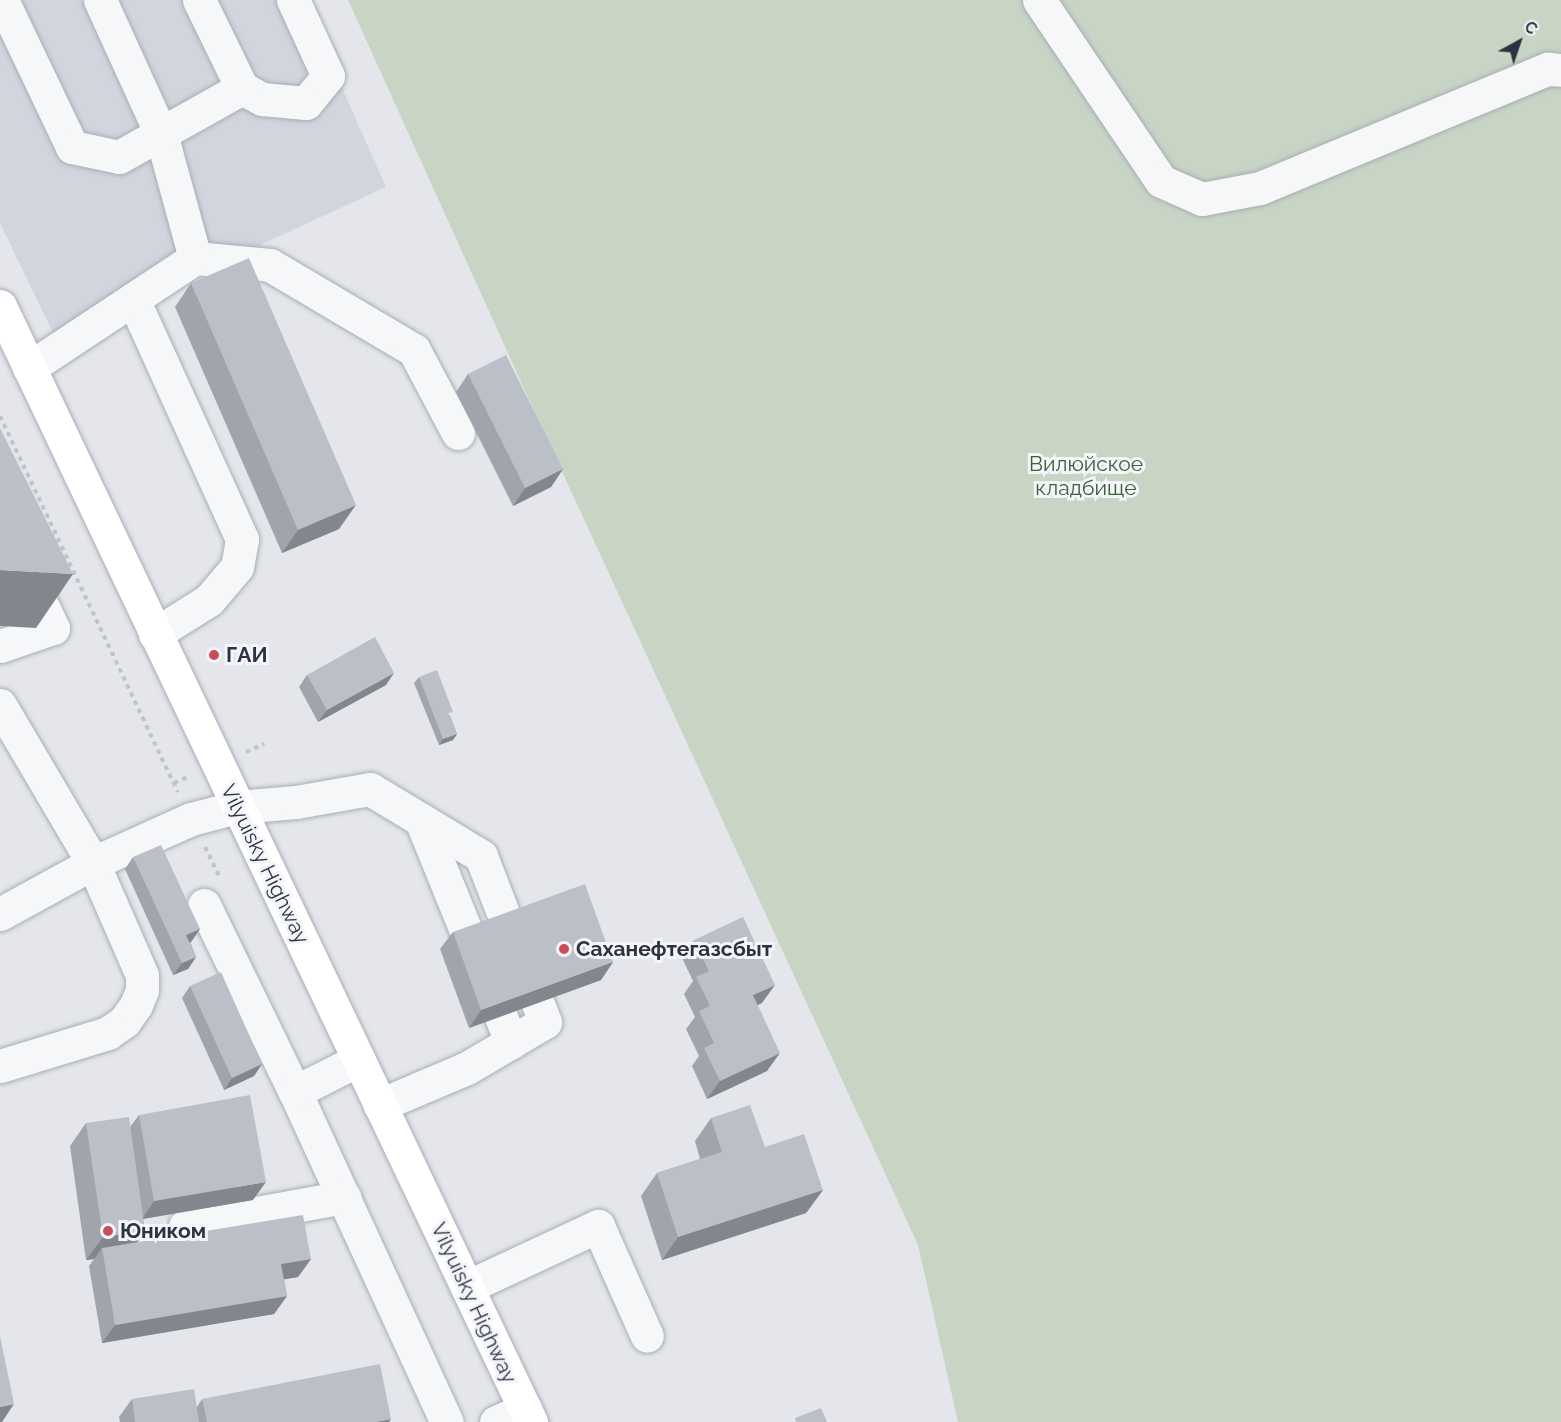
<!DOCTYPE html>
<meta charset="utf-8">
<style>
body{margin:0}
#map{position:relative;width:1561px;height:1422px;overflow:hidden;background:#e4e6eb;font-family:Raleway,sans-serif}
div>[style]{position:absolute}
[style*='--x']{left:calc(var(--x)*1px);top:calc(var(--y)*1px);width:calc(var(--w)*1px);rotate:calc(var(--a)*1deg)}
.built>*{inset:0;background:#d2d5dd}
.green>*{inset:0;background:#c8d5c5}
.path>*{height:4px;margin-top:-2px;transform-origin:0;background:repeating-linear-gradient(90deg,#c1c4ca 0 4.5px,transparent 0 9px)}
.roads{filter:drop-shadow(0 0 2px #a9adb5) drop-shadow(0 0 2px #a9adb5)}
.minor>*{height:33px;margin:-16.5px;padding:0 16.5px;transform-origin:16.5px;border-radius:16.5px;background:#f6f7f9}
.major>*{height:33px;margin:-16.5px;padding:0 16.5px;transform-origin:16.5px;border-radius:16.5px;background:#fff}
.wall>*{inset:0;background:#a1a4ac}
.shaded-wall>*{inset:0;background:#83868c}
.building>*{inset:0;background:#bbbfc8}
.dots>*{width:16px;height:16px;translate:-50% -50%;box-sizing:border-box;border:3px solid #f3f5f8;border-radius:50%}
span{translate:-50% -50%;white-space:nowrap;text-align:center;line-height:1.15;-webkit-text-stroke:6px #f3f5f8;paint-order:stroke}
.park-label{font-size:21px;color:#3e5f39}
.poi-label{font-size:21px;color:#2b3343;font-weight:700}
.left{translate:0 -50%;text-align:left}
.street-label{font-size:21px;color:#2b3343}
.north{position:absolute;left:1489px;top:12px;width:60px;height:60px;-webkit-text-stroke:4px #f3f5f8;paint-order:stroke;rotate:40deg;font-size:16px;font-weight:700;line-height:24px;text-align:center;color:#2b3343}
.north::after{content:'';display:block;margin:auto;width:21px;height:27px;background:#2b3343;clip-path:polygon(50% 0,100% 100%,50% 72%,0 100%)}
</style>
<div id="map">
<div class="built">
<div style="clip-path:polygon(0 0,303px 0,386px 187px,56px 339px,0 223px)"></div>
</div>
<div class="green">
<div style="clip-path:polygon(348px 0,1561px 0,1561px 1422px,958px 1422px,918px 1245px,536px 415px)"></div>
</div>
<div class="path">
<div style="--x:0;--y:416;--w:416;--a:64.7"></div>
<div style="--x:246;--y:752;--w:20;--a:-24"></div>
<div style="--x:174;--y:783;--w:17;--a:-24"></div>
<div style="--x:205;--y:847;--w:34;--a:64"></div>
</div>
<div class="roads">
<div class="minor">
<div style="--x:2;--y:0;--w:163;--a:64.5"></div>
<div style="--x:72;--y:147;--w:48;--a:12"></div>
<div style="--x:119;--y:157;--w:141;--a:-29.3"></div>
<div style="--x:242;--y:88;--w:23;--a:29"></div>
<div style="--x:262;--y:99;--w:44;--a:5.2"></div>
<div style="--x:306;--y:103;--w:35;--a:-51"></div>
<div style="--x:328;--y:76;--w:84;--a:-114.7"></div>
<div style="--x:199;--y:0;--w:98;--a:64"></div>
<div style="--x:1039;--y:0;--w:218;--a:56"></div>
<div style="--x:1161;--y:181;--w:45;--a:23.7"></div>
<div style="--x:1202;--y:199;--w:59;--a:-10.7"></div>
<div style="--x:1260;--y:188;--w:312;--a:-22.5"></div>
<div style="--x:1548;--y:69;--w:13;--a:4"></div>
<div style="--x:195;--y:258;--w:75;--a:5.3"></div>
<div style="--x:270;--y:265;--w:167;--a:30.6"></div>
<div style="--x:414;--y:350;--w:94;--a:62.1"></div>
<div style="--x:133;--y:299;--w:264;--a:65.6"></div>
<div style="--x:242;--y:539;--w:28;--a:100"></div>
<div style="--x:237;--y:567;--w:43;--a:130.3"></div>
<div style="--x:209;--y:600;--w:64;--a:147.8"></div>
<div style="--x:29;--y:368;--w:199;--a:-33.5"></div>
<div style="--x:195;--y:258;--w:129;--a:-105.3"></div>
<div style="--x:161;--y:134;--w:147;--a:-114.5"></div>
<div style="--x:0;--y:515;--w:125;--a:64.9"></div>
<div style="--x:53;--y:628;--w:56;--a:161.2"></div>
<div style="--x:0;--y:705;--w:183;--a:59.5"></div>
<div style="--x:93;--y:863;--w:122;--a:66.4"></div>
<div style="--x:142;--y:975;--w:15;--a:90"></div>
<div style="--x:142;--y:990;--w:16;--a:112"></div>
<div style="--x:136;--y:1005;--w:19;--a:125"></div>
<div style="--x:125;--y:1021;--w:21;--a:145"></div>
<div style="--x:108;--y:1033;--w:113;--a:163"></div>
<div style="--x:421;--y:820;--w:240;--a:67.9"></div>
<div style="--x:204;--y:905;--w:208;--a:64.1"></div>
<div style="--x:295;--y:1092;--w:363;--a:65.3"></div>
<div style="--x:0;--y:914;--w:106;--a:-28.7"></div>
<div style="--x:93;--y:863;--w:107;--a:-24.2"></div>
<div style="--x:191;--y:819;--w:48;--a:-14.6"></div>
<div style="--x:237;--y:807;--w:59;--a:-4.8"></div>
<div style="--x:296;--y:802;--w:75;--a:-10"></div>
<div style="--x:370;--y:789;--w:130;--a:31.1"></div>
<div style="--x:481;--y:856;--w:178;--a:68.9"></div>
<div style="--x:545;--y:1022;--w:91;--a:149.5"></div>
<div style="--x:467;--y:1068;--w:95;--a:157"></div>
<div style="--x:295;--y:1092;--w:71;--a:-26.9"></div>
<div style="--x:185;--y:1226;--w:162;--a:-10.3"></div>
<div style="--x:467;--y:1287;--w:145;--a:-25"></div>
<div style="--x:598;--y:1226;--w:120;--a:66"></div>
<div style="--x:496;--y:1422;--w:32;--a:-24"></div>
</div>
<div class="major">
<div style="--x:0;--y:306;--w:1236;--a:64.55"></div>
</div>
</div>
<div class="wall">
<div style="clip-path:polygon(191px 283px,339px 529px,282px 553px,175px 307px)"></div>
<div style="clip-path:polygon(468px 374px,563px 469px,551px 487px,513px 506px,456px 392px)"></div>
<div style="clip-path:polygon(307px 675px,386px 685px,318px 722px,299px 687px)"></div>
<div style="clip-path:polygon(419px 677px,450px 716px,457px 734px,453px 740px,439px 745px,414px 683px)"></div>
<div style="clip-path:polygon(133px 857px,200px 929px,191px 942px,190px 942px,196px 957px,188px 969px,173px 975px,125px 869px)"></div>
<div style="clip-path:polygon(453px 932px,613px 962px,601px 980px,469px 1028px,440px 949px)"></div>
<div style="clip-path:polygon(694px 940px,762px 1003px,757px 1005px,767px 1071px,707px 1099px,692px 1066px,699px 1056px,686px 1029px,695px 1017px,684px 994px,693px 981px,682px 958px)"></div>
<div style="clip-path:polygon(190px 986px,262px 1064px,254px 1076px,224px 1090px,182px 998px)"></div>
<div style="clip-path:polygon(139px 1115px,253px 1200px,143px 1219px,145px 1231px,137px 1242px,311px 1259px,298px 1277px,284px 1279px,287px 1296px,274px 1314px,102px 1343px,89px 1266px,94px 1259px,86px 1260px,70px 1146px,86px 1123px,130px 1127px)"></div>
<div style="clip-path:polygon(711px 1118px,765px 1147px,823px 1190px,806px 1213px,662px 1260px,641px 1196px,657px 1173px,700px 1159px,695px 1141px)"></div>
<div style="clip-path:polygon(132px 1399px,197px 1407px,202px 1399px,389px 1422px,120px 1422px,119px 1417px)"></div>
</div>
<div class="shaded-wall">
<div style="clip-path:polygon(563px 469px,551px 487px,513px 506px,525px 488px)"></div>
<div style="clip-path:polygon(356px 505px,339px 529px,282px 553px,298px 530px)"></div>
<div style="clip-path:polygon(0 570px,73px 574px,36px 628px,0 626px)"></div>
<div style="clip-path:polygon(394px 673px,386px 685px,318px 722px,327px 710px)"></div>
<div style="clip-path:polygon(457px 734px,453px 740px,439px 745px,443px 739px)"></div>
<div style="clip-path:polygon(200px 929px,191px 942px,178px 947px,186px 935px)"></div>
<div style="clip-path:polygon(196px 957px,188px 969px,173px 975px,182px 963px)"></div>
<div style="clip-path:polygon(613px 962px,601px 980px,469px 1028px,481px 1010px)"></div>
<div style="clip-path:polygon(775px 985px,762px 1003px,740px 1013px,753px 995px)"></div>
<div style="clip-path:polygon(780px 1053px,767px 1071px,707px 1099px,720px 1081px)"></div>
<div style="clip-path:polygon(262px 1064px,254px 1076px,224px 1090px,232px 1078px)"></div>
<div style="clip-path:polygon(266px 1182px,253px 1200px,142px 1219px,154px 1201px)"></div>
<div style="clip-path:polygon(823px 1190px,806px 1213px,662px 1260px,678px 1237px)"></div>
<div style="clip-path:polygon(145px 1231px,129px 1254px,102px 1248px,94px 1259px,86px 1260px,103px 1237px)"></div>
<div style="clip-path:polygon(311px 1259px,298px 1277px,269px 1282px,281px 1264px)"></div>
<div style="clip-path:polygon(287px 1296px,274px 1314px,102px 1343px,115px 1325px)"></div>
<div style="clip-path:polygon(14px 1404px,2px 1422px,0 1422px,0 1407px)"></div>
<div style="clip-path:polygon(391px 1419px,389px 1422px,376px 1422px)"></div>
</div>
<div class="building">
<div style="clip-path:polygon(249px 258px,356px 505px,298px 530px,191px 283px)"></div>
<div style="clip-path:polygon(506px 355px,563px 469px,525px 488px,468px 374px)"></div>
<div style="clip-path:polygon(0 428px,73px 574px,0 570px)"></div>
<div style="clip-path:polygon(375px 637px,394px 673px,327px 710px,307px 675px)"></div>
<div style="clip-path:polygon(437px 670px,453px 712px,448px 713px,457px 734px,443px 739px,419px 677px)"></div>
<div style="clip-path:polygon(161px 845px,200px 929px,186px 935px,196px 957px,182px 963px,133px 857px)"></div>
<div style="clip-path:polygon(585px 884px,613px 962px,481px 1010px,453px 932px)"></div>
<div style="clip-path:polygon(743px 917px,775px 985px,753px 995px,780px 1053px,720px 1081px,704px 1048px,714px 1043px,699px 1011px,710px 1006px,696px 977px,709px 971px,694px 940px)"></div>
<div style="clip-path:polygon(221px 972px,262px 1064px,232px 1078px,190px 986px)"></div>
<div style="clip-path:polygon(250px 1095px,266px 1182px,154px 1201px,139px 1115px)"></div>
<div style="clip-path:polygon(750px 1105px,765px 1147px,804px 1134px,823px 1190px,678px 1237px,657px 1173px,722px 1152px,711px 1118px)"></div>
<div style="clip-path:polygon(129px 1117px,145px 1231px,103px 1237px,86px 1123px)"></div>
<div style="clip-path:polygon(303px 1215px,311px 1259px,281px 1264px,287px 1296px,115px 1325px,102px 1248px)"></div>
<div style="clip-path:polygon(0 1336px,14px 1404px,0 1407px)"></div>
<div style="clip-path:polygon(380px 1364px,391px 1419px,376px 1422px,207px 1422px,202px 1399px)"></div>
<div style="clip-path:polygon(194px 1389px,199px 1422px,135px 1422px,132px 1399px)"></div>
<div style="clip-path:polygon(821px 1408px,827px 1422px,796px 1422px,795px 1418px)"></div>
</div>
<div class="dots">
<div style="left:214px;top:655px;background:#cb4d59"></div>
<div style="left:564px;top:949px;background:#cb4d59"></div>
<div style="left:108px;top:1231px;background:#cb4d59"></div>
</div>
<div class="park-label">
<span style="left:1086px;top:476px">Вилюйское<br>кладбище</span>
</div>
<div class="poi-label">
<span class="left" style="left:226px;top:655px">ГАИ</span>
<span class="left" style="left:576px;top:949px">Саханефтегазсбыт</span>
<span class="left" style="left:120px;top:1231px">Юником</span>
</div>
<div class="street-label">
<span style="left:265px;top:864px;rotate:64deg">Vilyuisky Highway</span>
<span style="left:474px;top:1303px;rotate:65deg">Vilyuisky Highway</span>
</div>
<div class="north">С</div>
</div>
